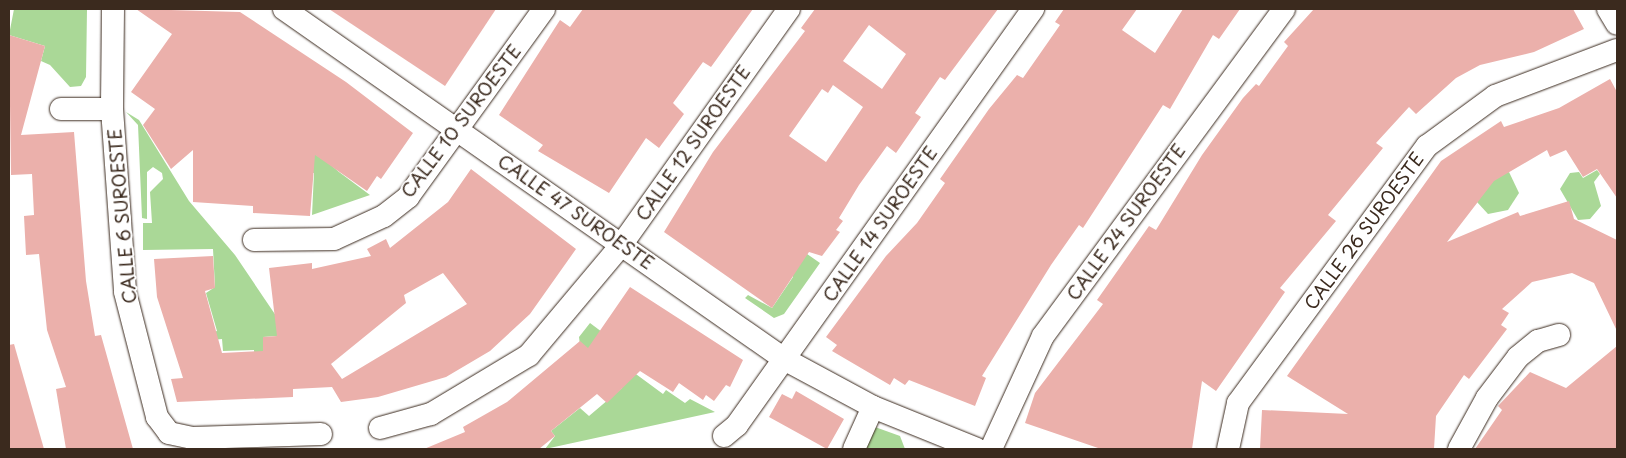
<!DOCTYPE html>
<style>
body{margin:0}
#map{position:relative;width:1626px;height:458px;overflow:hidden;background:#fff;font-family:"Playpen Sans",sans-serif}
div>[style]{position:absolute}
[style*='--x']{left:calc(var(--x)*1px);top:calc(var(--y)*1px);width:calc(var(--w)*1px);rotate:calc(var(--a)*1deg)}
.green>*{inset:0;background:#aad897}
.building>*{inset:0;background:#ebb0ab}
.roads{filter:drop-shadow(0 0 1px #3b2a1e) drop-shadow(0 0 1px #3b2a1e)}
.street>*{height:22px;margin:-11px;padding:0 11px;transform-origin:11px;border-radius:11px;background:#fff}
span{translate:-50% -50%;white-space:nowrap;text-align:center;line-height:1.15;-webkit-text-stroke:4px #fff;paint-order:stroke}
.street-label{font-size:18px;color:#3b2a1e}
.frame{position:absolute;inset:0;border:10px solid #3b2a1e;pointer-events:none}
</style>
<div id="map">
<div class="green">
<div style="clip-path:polygon(14px 9px,87px 10px,86px 77px,81px 86px,70px 87px,50px 65px,41px 61px,45px 46px,9px 35px)"></div>
<div style="clip-path:polygon(206px 57px,339px 172px,370px 195px,312px 215px,314px 173px,302px 172px)"></div>
<div style="clip-path:polygon(126px 112px,139px 120px,189px 201px,235px 255px,289px 335px,263px 337px,264px 395px,255px 395px,254px 350px,223px 351px,222px 339px,202px 341px,201px 336px,217px 331px,206px 293px,215px 287px,213px 249px,143px 250px,143px 223px,152px 223px,150px 192px,163px 179px,162px 173px,153px 167px,147px 172px,147px 219px,142px 218px,138px 125px)"></div>
<div style="clip-path:polygon(1597px 170px,1600px 174px,1594px 182px,1601px 206px,1590px 219px,1578px 220px,1560px 189px,1570px 173px,1579px 172px,1583px 178px)"></div>
<div style="clip-path:polygon(1509px 172px,1519px 193px,1508px 210px,1488px 214px,1477px 202px,1486px 178px)"></div>
<div style="clip-path:polygon(787px 240px,820px 263px,784px 314px,774px 318px,745px 298px,748px 295px,772px 308px,793px 277px)"></div>
<div style="clip-path:polygon(590px 323px,602px 332px,625px 366px,663px 394px,666px 390px,685px 403px,690px 399px,715px 412px,545px 449px,555px 436px,551px 431px,580px 408px,589px 416px,622px 388px,580px 345px,579px 337px)"></div>
<div style="clip-path:polygon(875px 427px,900px 436px,905px 449px,864px 449px)"></div>
</div>
<div class="building">
<div style="clip-path:polygon(136px 9px,240px 12px,346px 82px,413px 133px,381px 179px,377px 176px,367px 191px,315px 155px,310px 216px,253px 213px,253px 206px,193px 202px,193px 150px,171px 169px,143px 125px,155px 109px,131px 92px,172px 34px)"></div>
<div style="clip-path:polygon(329px 9px,496px 9px,445px 86px)"></div>
<div style="clip-path:polygon(583px 9px,753px 9px,711px 67px,703px 62px,673px 103px,684px 114px,659px 148px,646px 138px,609px 193px,538px 151px,543px 145px,499px 115px,560px 20px,570px 27px)"></div>
<div style="clip-path:polygon(evenodd,815px 9px,998px 9px,945px 80px,940px 77px,915px 113px,921px 117px,896px 153px,887px 146px,859px 185px,839px 218px,843px 221px,836px 230px,840px 232px,822px 256px,809px 252px,772px 308px,664px 232px,713px 152px,805px 31px,801px 28px,815px 9px,869px 25px,906px 54px,882px 89px,843px 61px,869px 25px,815px 9px,833px 85px,863px 107px,826px 162px,789px 136px,822px 89px,828px 93px,833px 85px)"></div>
<div style="clip-path:polygon(1064px 9px,1137px 9px,1122px 30px,1155px 53px,1183px 9px,1240px 9px,1219px 39px,1213px 35px,1170px 109px,1163px 105px,1083px 228px,1079px 225px,1051px 265px,982px 376px,986px 378px,975px 406px,909px 380px,905px 385px,894px 378px,890px 385px,832px 351px,837px 345px,826px 337px,886px 256px,917px 223px,945px 183px,940px 179px,989px 109px,1017px 75px,1023px 78px,1060px 25px,1055px 22px)"></div>
<div style="clip-path:polygon(1314px 9px,1573px 9px,1584px 29px,1534px 52px,1480px 65px,1456px 78px,1416px 114px,1409px 107px,1376px 143px,1383px 148px,1328px 215px,1336px 221px,1280px 288px,1285px 292px,1216px 391px,1202px 381px,1192px 449px,1101px 449px,1025px 423px,1035px 393px,1103px 304px,1097px 300px,1149px 226px,1156px 230px,1202px 155px,1243px 98px,1256px 84px,1259px 86px,1288px 46px,1284px 42px)"></div>
<div style="clip-path:polygon(9px 35px,45px 46px,21px 135px,74px 132px,86px 281px,95px 336px,101px 335px,133px 449px,66px 449px,56px 389px,66px 387px,47px 330px,39px 254px,26px 255px,24px 216px,34px 215px,32px 174px,11px 175px)"></div>
<div style="clip-path:polygon(1610px 79px,1617px 92px,1617px 198px,1597px 169px,1583px 177px,1566px 150px,1550px 157px,1547px 150px,1494px 181px,1447px 242px,1518px 212px,1520px 216px,1569px 201px,1574px 219px,1617px 240px,1617px 331px,1594px 283px,1572px 273px,1532px 282px,1502px 309px,1509px 313px,1501px 325px,1507px 329px,1469px 379px,1464px 375px,1436px 416px,1434px 449px,1260px 449px,1262px 410px,1348px 414px,1287px 376px,1441px 161px,1501px 121px,1504px 127px,1559px 108px)"></div>
<div style="clip-path:polygon(evenodd,471px 169px,576px 249px,530px 314px,490px 351px,446px 377px,378px 397px,341px 402px,332px 387px,293px 389px,293px 397px,177px 402px,171px 379px,183px 378px,157px 297px,154px 259px,213px 256px,215px 288px,205px 291px,222px 353px,263px 351px,263px 337px,277px 336px,269px 268px,312px 263px,312px 269px,371px 256px,367px 249px,386px 239px,390px 248px,448px 202px,471px 169px,443px 273px,467px 304px,342px 379px,331px 364px,406px 303px,404px 295px,443px 273px)"></div>
<div style="clip-path:polygon(630px 287px,743px 360px,730px 387px,726px 385px,714px 401px,706px 395px,703px 400px,679px 383px,673px 392px,640px 371px,607px 403px,597px 394px,551px 431px,555px 436px,539px 449px,424px 449px,465px 432px,463px 427px,507px 402px,580px 341px,588px 348px)"></div>
<div style="clip-path:polygon(14px 344px,44px 449px,9px 449px,9px 345px)"></div>
<div style="clip-path:polygon(1617px 346px,1617px 449px,1475px 449px,1502px 410px,1498px 406px,1530px 372px,1566px 388px)"></div>
<div style="clip-path:polygon(796px 391px,844px 419px,827px 449px,769px 417px,782px 394px,792px 399px)"></div>
</div>
<div class="roads">
<div class="street">
<div style="--x:113;--y:9;--w:100;--a:90.6"></div>
<div style="--x:112;--y:109;--w:183;--a:85.9"></div>
<div style="--x:125;--y:292;--w:129;--a:75.6"></div>
<div style="--x:157;--y:417;--w:20;--a:53"></div>
<div style="--x:169;--y:433;--w:25;--a:12"></div>
<div style="--x:193;--y:438;--w:128;--a:-1.8"></div>
<div style="--x:284;--y:9;--w:610;--a:34.99"></div>
<div style="--x:784;--y:359;--w:101;--a:28.3"></div>
<div style="--x:873;--y:407;--w:112;--a:22"></div>
<div style="--x:1608;--y:9;--w:17;--a:59"></div>
<div style="--x:61;--y:109;--w:51;--a:0"></div>
<div style="--x:254;--y:240;--w:80;--a:-0.7"></div>
<div style="--x:334;--y:239;--w:55;--a:-24.7"></div>
<div style="--x:384;--y:216;--w:31;--a:-38"></div>
<div style="--x:408;--y:197;--w:232;--a:-54.1"></div>
<div style="--x:380;--y:428;--w:53;--a:-15.4"></div>
<div style="--x:431;--y:414;--w:114;--a:-31"></div>
<div style="--x:529;--y:355;--w:145;--a:-50"></div>
<div style="--x:622;--y:244;--w:288;--a:-54.6"></div>
<div style="--x:724;--y:436;--w:17;--a:-40"></div>
<div style="--x:737;--y:425;--w:511;--a:-54.57"></div>
<div style="--x:854;--y:449;--w:46;--a:-65.7"></div>
<div style="--x:991;--y:449;--w:124;--a:-65.3"></div>
<div style="--x:1043;--y:336;--w:406;--a:-53.6"></div>
<div style="--x:1228;--y:449;--w:47;--a:-77.7"></div>
<div style="--x:1238;--y:403;--w:319;--a:-53.7"></div>
<div style="--x:1427;--y:146;--w:84;--a:-36.3"></div>
<div style="--x:1495;--y:96;--w:130;--a:-20.7"></div>
<div style="--x:1459;--y:449;--w:58;--a:-61.2"></div>
<div style="--x:1487;--y:398;--w:51;--a:-52.9"></div>
<div style="--x:1518;--y:357;--w:26;--a:-39"></div>
<div style="--x:1538;--y:341;--w:22;--a:-16"></div>
</div>
</div>
<div class="street-label">
<span style="left:461px;top:121px;rotate:-53deg">CALLE 10 SUROESTE</span>
<span style="left:693px;top:143px;rotate:-55deg">CALLE 12 SUROESTE</span>
<span style="left:576px;top:212px;rotate:35deg">CALLE 47 SUROESTE</span>
<span style="left:122px;top:216px;rotate:-95deg">CALLE 6 SUROESTE</span>
<span style="left:1126px;top:222px;rotate:-54deg">CALLE 24 SUROESTE</span>
<span style="left:880px;top:224px;rotate:-55deg">CALLE 14 SUROESTE</span>
<span style="left:1364px;top:231px;rotate:-54deg">CALLE 26 SUROESTE</span>
</div>
<div class="frame"></div>
</div>
